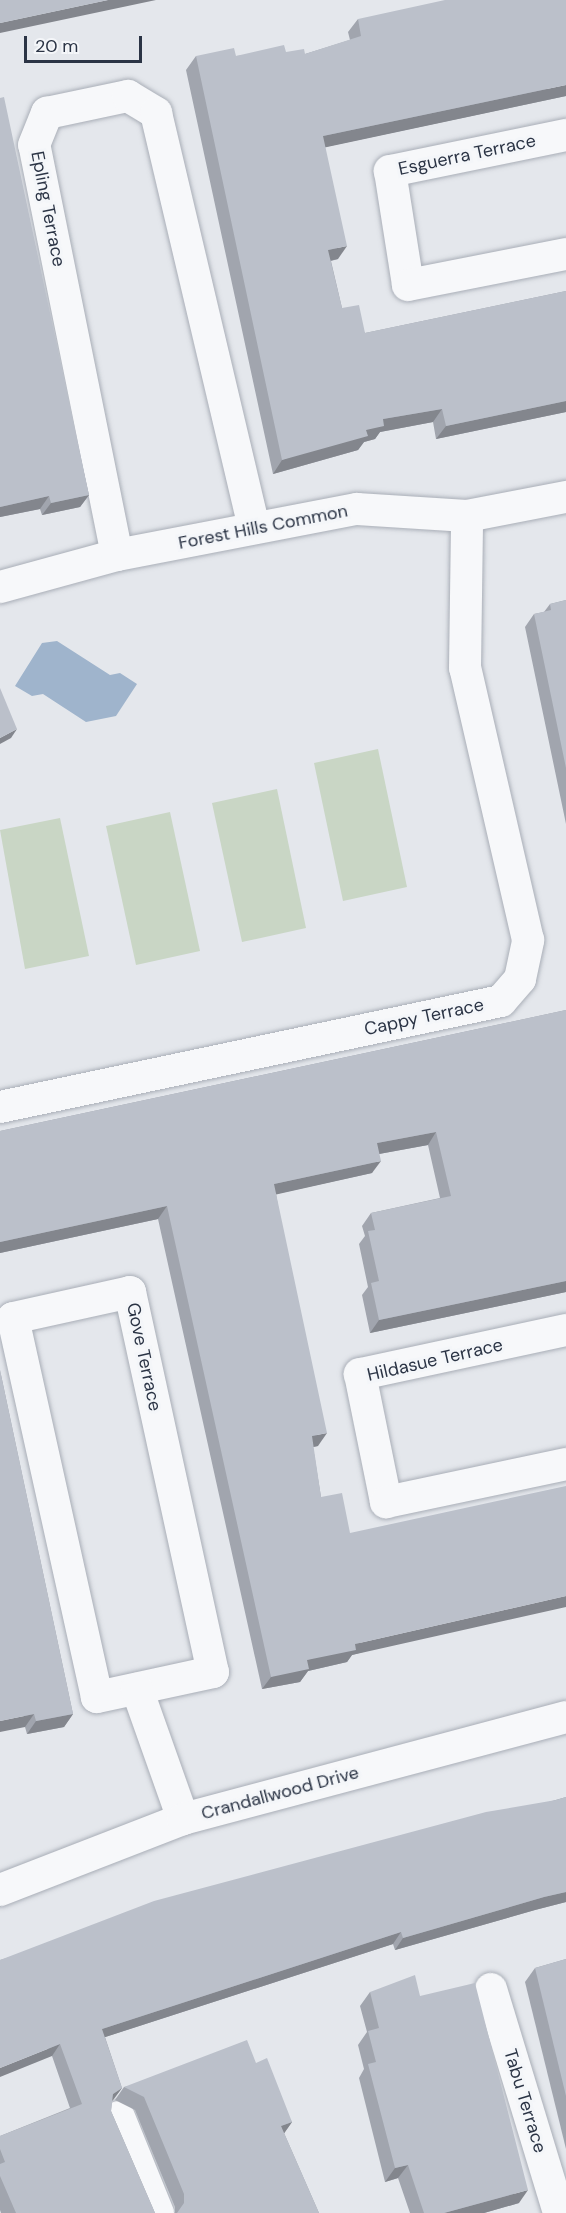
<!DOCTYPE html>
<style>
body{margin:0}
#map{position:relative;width:566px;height:2213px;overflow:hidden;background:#e4e7ec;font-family:"DM Sans",sans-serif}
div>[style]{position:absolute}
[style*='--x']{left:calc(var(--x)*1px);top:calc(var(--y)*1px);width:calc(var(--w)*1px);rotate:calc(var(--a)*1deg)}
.green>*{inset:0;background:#c9d6c5}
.water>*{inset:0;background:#9fb4cc}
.roads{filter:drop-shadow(0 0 2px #a9aeb7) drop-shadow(0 0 2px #a9aeb7)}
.street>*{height:32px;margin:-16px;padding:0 16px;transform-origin:16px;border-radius:16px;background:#f7f8fa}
.wall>*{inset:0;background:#a1a5ae}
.shaded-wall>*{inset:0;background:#83868d}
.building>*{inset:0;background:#bbc0ca}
span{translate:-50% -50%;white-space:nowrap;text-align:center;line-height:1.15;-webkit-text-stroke:6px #f4f6f9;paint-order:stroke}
.street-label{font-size:18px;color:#2b3445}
.scale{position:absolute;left:24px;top:36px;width:118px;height:27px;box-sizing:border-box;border:3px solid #2b3445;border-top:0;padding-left:8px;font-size:18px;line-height:21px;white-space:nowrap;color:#2b3445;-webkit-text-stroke:4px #f4f6f9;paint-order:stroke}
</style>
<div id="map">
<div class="green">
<div style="clip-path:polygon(378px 749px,407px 887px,343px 901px,314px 763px)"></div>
<div style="clip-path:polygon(277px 789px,306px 928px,242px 942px,212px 803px)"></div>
<div style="clip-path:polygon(170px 812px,200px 951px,136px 965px,106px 826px)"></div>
<div style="clip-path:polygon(60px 818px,89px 956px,25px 969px,0 830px)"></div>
</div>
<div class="water">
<div style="clip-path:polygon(57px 641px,110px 675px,120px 673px,137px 684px,116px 716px,86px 722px,43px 694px,32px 696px,15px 686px,42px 643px)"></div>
</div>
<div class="roads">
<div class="street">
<div style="--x:566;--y:135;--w:180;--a:168.4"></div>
<div style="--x:390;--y:171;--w:115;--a:81"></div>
<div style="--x:408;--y:285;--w:161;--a:-11.1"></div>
<div style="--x:117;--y:555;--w:418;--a:-101.4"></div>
<div style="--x:34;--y:145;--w:35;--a:-68"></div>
<div style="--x:47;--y:113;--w:83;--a:-11.9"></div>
<div style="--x:128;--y:96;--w:33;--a:31"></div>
<div style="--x:156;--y:113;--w:425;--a:76.7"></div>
<div style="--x:0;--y:587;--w:121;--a:-15.3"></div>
<div style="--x:117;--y:555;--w:244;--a:-10.9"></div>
<div style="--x:357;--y:509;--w:110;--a:3.6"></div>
<div style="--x:467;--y:516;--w:101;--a:-10.9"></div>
<div style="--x:0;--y:1107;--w:512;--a:-11.95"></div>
<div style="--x:501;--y:1001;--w:29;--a:-49"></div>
<div style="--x:520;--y:979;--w:40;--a:-78"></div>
<div style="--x:528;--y:940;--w:279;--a:-103"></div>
<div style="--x:465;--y:668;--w:152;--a:-89.2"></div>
<div style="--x:130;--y:1292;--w:389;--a:77.7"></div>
<div style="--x:213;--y:1672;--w:119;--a:167.8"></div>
<div style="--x:97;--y:1697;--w:388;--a:-102.5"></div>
<div style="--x:13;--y:1318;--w:120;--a:-12.5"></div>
<div style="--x:566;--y:1330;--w:211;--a:167.9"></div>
<div style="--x:360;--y:1374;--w:131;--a:78.5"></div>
<div style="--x:386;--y:1502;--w:184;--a:-11.9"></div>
<div style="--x:137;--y:1689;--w:138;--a:70.5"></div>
<div style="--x:0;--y:1890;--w:196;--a:-21.2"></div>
<div style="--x:183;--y:1819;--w:396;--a:-14.9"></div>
<div style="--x:491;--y:1989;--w:234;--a:73.1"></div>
<div style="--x:119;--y:2117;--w:104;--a:67.9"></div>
</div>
</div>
<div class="wall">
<div style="clip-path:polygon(358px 19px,566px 96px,325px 147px,338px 259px,331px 261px,342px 308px,365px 333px,566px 291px,566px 412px,436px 439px,433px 422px,380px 432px,375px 439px,364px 442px,358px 450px,273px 474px,186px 70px,196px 56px,236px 56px,286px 52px,305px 54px,350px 40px,348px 32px)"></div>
<div style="clip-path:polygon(0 98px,89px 495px,80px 507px,42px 515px,40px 509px,0 517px)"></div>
<div style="clip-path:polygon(566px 600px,566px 824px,525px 627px,534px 614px,544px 612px,550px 604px)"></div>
<div style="clip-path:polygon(566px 1010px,566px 1292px,370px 1333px,362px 1295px,368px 1287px,359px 1244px,365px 1236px,362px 1226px,371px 1213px,440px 1198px,428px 1145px,379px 1154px,372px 1173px,276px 1194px,318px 1446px,313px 1447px,321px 1497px,363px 1652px,352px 1655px,347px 1662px,308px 1671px,300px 1682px,262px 1689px,158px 1219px,0 1253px,0 1131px)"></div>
<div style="clip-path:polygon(0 1370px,73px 1714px,64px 1727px,27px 1734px,25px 1727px)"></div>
<div style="clip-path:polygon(566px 1797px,566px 1902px,535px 1910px,395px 1950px,393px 1944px,105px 2037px,122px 2088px,112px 2101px,111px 2111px,155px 2213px,1px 2213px,0 2210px,0 2136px,70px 2108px,52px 2056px,0 1960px)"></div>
<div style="clip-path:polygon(566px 1959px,566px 2149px,525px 1982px,535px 1968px)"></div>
<div style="clip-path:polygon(370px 1992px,420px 1996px,519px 2203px,484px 2213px,410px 2213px,398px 2178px,385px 2182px,359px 2078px,364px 2069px,358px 2045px,367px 2032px,360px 2006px)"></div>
<div style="clip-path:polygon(256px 2063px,292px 2122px,284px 2133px,319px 2213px,175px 2213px,175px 2207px,135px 2110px,115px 2100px,124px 2087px)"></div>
</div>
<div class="shaded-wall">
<div style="clip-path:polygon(108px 0,156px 0,0 33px,0 23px)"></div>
<div style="clip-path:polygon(566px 85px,566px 96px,313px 150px,323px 136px)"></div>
<div style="clip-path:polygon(347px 246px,338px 259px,319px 263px,328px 250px)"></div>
<div style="clip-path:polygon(566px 401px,566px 412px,436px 439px,446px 426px)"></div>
<div style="clip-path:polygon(442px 409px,433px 422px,380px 432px,375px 439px,364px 442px,358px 450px,273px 474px,282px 460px,366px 430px,383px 419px)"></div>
<div style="clip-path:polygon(89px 495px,80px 507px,42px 515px,51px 503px)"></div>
<div style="clip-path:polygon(49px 496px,40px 509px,0 517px,0 507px)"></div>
<div style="clip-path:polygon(17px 729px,11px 738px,0 744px,0 738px)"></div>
<div style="clip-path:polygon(436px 1132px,428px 1145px,368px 1156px,377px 1143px)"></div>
<div style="clip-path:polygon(381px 1161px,372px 1173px,265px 1197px,274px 1184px)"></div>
<div style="clip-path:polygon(167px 1206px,158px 1219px,0 1253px,0 1242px)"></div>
<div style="clip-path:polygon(566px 1281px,566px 1292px,370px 1333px,379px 1320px)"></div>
<div style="clip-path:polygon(327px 1433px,318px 1446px,303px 1449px,312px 1436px)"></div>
<div style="clip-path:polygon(566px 1596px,566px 1607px,352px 1655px,347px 1662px,308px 1671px,300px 1682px,262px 1689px,271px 1677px,307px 1660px,355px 1644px)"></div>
<div style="clip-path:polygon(34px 1714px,25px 1727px,0 1732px,0 1721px)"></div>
<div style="clip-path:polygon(73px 1714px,64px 1727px,27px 1734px,36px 1721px)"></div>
<div style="clip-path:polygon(566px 1892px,566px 1902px,535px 1910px,395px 1950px,403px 1938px,544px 1897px)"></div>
<div style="clip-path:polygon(401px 1932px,393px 1944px,93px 2041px,102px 2029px)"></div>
<div style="clip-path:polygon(60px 2044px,52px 2056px,0 2077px,0 2068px)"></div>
<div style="clip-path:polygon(122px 2088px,113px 2100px,105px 2106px,113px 2094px)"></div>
<div style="clip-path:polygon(292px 2122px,283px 2135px,281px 2126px)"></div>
<div style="clip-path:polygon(408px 2165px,398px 2178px,385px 2182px,395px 2168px)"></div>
<div style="clip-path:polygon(528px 2190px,519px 2203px,484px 2213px,444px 2213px)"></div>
</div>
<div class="building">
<div style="clip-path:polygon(0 0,108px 0,0 23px)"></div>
<div style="clip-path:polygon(445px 0,566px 0,566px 85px,323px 136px,347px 246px,328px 250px,342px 308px,359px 305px,365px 333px,566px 291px,566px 401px,446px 426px,442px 409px,383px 419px,384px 426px,366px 430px,368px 436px,282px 460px,196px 56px,234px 48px,236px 56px,284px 45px,286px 52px,304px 49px,305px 54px,361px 36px,358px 19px)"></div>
<div style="clip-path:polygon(4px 97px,89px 495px,51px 503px,49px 496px,0 507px,0 98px)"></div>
<div style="clip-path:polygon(566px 600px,566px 768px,534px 614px,551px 610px,550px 604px)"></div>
<div style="clip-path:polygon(0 688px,17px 729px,0 738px)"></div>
<div style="clip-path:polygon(566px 1010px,566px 1281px,379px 1320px,371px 1283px,379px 1281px,368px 1231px,375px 1230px,371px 1213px,451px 1196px,436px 1132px,377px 1143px,381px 1161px,274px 1184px,327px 1433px,312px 1436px,321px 1497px,342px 1493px,350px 1533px,566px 1486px,566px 1596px,355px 1644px,356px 1650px,307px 1660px,309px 1669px,271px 1677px,167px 1206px,0 1242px,0 1131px)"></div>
<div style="clip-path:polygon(0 1370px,73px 1714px,36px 1721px,34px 1714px,0 1721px)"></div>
<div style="clip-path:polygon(566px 1797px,566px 1892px,544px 1897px,403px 1938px,401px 1932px,102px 2029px,122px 2088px,113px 2094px,111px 2111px,155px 2213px,16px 2213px,0 2176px,0 2164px,5px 2162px,0 2149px,0 2136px,82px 2104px,60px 2044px,0 2068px,0 1960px,154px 1901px,486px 1812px,556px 1800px)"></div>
<div style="clip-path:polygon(566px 1959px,566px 2096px,535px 1968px)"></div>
<div style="clip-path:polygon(415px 1975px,420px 1996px,475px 1983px,528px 2190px,444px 2213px,424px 2213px,408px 2165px,395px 2168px,368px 2064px,376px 2062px,368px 2031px,379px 2028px,370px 1992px)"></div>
<div style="clip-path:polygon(247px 2040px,256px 2063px,267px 2058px,292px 2122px,281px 2126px,319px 2213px,177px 2213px,184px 2203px,184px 2194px,144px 2097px,124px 2087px)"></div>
</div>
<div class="street-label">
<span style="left:467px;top:155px;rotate:-12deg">Esguerra Terrace</span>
<span style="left:48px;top:209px;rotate:79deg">Epling Terrace</span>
<span style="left:263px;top:527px;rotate:-11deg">Forest Hills Common</span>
<span style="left:424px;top:1017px;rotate:-12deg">Cappy Terrace</span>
<span style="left:144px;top:1357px;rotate:78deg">Gove Terrace</span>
<span style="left:435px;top:1360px;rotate:-13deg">Hildasue Terrace</span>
<span style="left:280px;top:1793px;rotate:-15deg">Crandallwood Drive</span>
<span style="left:525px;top:2101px;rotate:73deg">Tabu Terrace</span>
</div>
<div class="scale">20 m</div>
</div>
